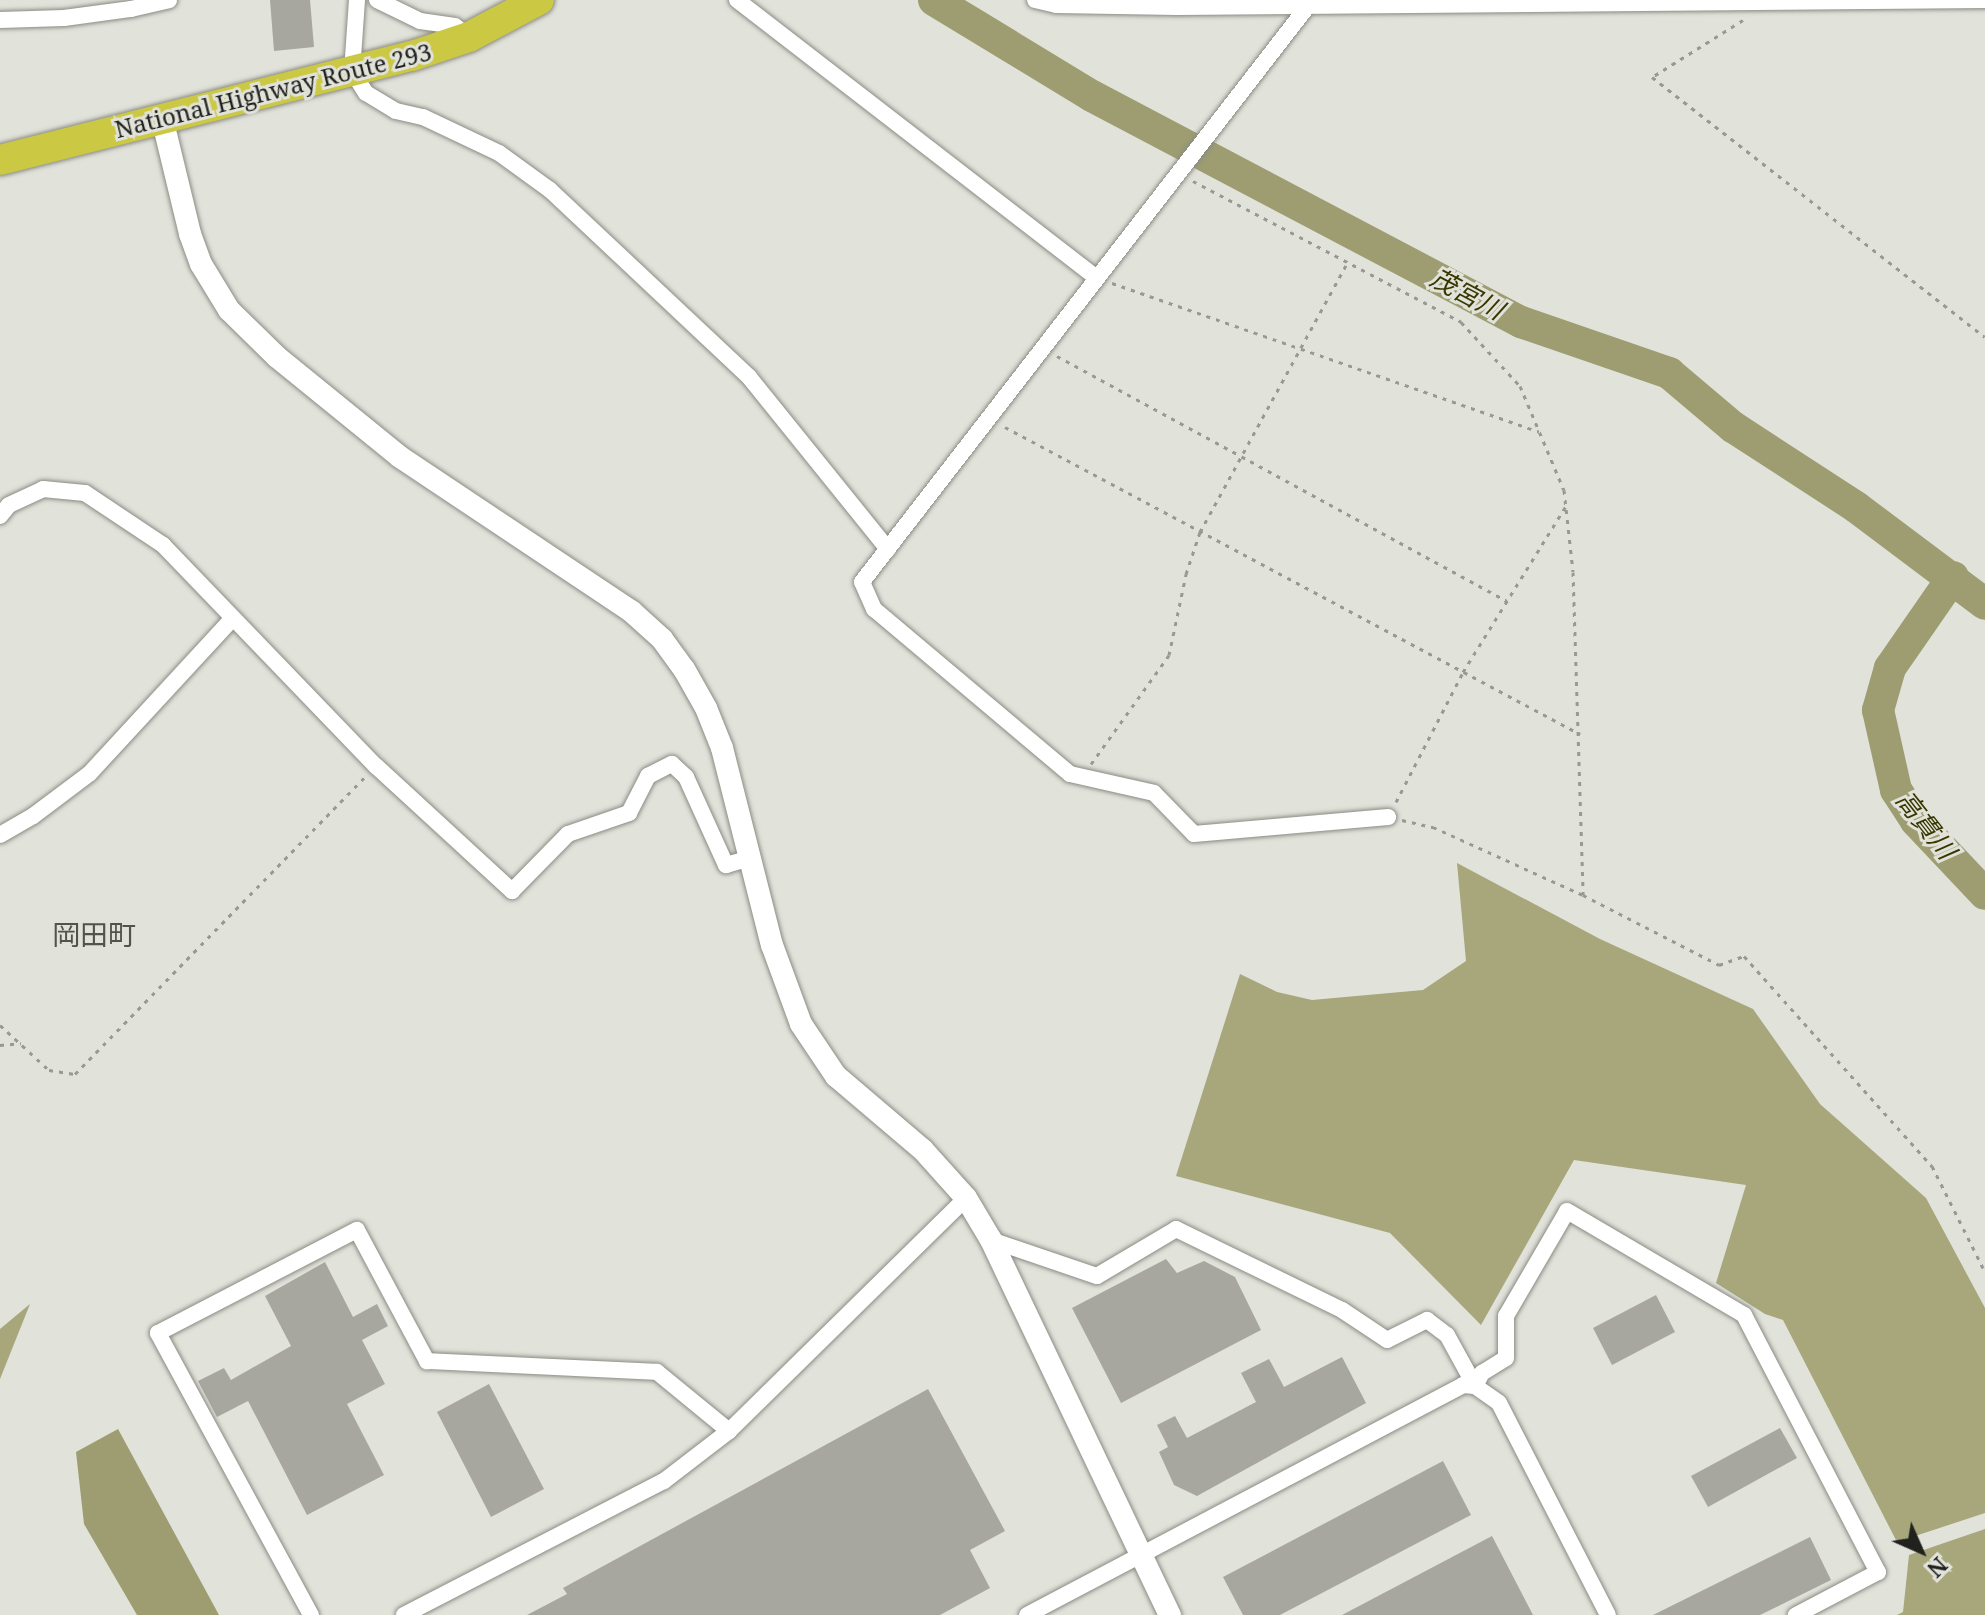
<!DOCTYPE html>
<meta charset="utf-8">
<style>
body{margin:0}
#map{position:relative;width:1985px;height:1615px;overflow:hidden;background:#e1e2da;font-family:"Noto Serif","Noto Sans JP",serif}
div>[style]{position:absolute}
[style*='--x']{left:calc(var(--x)*1px);top:calc(var(--y)*1px);width:calc(var(--w)*1px);rotate:calc(var(--a)*1deg)}
.forest>*{inset:0;background:#a7a77b}
.water>*{inset:0;background:#9d9d71}
.river>*{height:32px;margin:-16px;padding:0 16px;transform-origin:16px;border-radius:16px;background:#9d9d71}
.building>*{inset:0;background:#a7a7a0}
.path>*{height:3px;margin-top:-1.5px;transform-origin:0;background:repeating-linear-gradient(90deg,#989993 0 4px,transparent 0 10px)}
.roads{filter:drop-shadow(0 0 2px #8b8b84) drop-shadow(0 0 2px #8b8b84)}
.street>*{height:16px;margin:-8px;padding:0 8px;transform-origin:8px;border-radius:8px;background:#fff}
.secondary>*{height:22px;margin:-11px;padding:0 11px;transform-origin:11px;border-radius:11px;background:#fff}
.highway>*{height:30px;margin:-15px;padding:0 15px;transform-origin:15px;border-radius:15px;background:#cbc844}
span{translate:-50% -50%;white-space:nowrap;text-align:center;line-height:1.15;-webkit-text-stroke:6px #e1e2da;paint-order:stroke}
.street-label{font-size:24px;color:#21211e}
.water-label{font-size:26px;color:#393700;font-style:italic}
.quarter-label{font-size:28px;color:#53534d}
.north{position:absolute;left:1881px;top:1511px;width:80px;height:80px;-webkit-text-stroke:6px #e1e2da;paint-order:stroke;rotate:135deg;font-size:22px;font-weight:700;line-height:32px;text-align:center;color:#21211e}
.north::after{content:'';display:block;margin:auto;width:28px;height:36px;background:#21211e;clip-path:polygon(50% 0,100% 100%,50% 72%,0 100%)}
</style>
<div id="map">
<div class="forest">
<div style="clip-path:polygon(1457px 863px,1600px 939px,1753px 1009px,1820px 1104px,1926px 1198px,1985px 1308px,1985px 1513px,1897px 1542px,1783px 1320px,1765px 1314px,1716px 1283px,1746px 1185px,1574px 1160px,1481px 1325px,1390px 1233px,1176px 1176px,1240px 974px,1277px 992px,1312px 1000px,1423px 990px,1466px 961px)"></div>
<div style="clip-path:polygon(30px 1304px,0 1379px,0 1329px)"></div>
<div style="clip-path:polygon(1985px 1529px,1985px 1615px,1897px 1615px,1903px 1612px,1909px 1555px)"></div>
</div>
<div class="water">
<div style="clip-path:polygon(118px 1429px,219px 1615px,137px 1615px,84px 1524px,76px 1452px)"></div>
</div>
<div class="river">
<div style="--x:934;--y:0;--w:185;--a:31.3"></div>
<div style="--x:1092;--y:96;--w:485;--a:27.8"></div>
<div style="--x:1521;--y:322;--w:157;--a:19"></div>
<div style="--x:1669;--y:373;--w:84;--a:40.2"></div>
<div style="--x:1733;--y:427;--w:147;--a:33"></div>
<div style="--x:1856;--y:507;--w:161;--a:36.9"></div>
<div style="--x:1953;--y:577;--w:111;--a:124.7"></div>
<div style="--x:1890;--y:668;--w:44;--a:105.9"></div>
<div style="--x:1878;--y:710;--w:82;--a:77.3"></div>
<div style="--x:1896;--y:790;--w:37;--a:57"></div>
<div style="--x:1916;--y:821;--w:100;--a:46.6"></div>
</div>
<div class="building">
<div style="clip-path:polygon(270px 0,310px 0,314px 47px,274px 51px)"></div>
<div style="clip-path:polygon(1166px 1259px,1177px 1273px,1204px 1261px,1235px 1277px,1261px 1330px,1121px 1403px,1072px 1308px)"></div>
<div style="clip-path:polygon(325px 1262px,353px 1317px,377px 1304px,388px 1326px,362px 1340px,385px 1384px,347px 1404px,384px 1475px,307px 1515px,248px 1401px,217px 1417px,198px 1381px,224px 1368px,231px 1380px,291px 1346px,265px 1296px)"></div>
<div style="clip-path:polygon(1656px 1295px,1675px 1332px,1612px 1365px,1593px 1328px)"></div>
<div style="clip-path:polygon(1342px 1357px,1366px 1403px,1197px 1496px,1174px 1485px,1159px 1452px,1168px 1447px,1157px 1425px,1175px 1416px,1187px 1438px,1256px 1402px,1241px 1373px,1269px 1359px,1284px 1387px)"></div>
<div style="clip-path:polygon(489px 1384px,544px 1489px,491px 1517px,437px 1412px)"></div>
<div style="clip-path:polygon(928px 1389px,1005px 1531px,970px 1550px,990px 1588px,940px 1615px,527px 1615px,567px 1594px,563px 1588px)"></div>
<div style="clip-path:polygon(1780px 1428px,1797px 1458px,1708px 1507px,1691px 1476px)"></div>
<div style="clip-path:polygon(1443px 1461px,1471px 1515px,1280px 1615px,1243px 1615px,1223px 1577px)"></div>
<div style="clip-path:polygon(1492px 1536px,1533px 1615px,1342px 1615px)"></div>
<div style="clip-path:polygon(1810px 1537px,1831px 1580px,1760px 1615px,1653px 1615px)"></div>
</div>
<div class="path">
<div style="--x:1743;--y:20;--w:107;--a:147.9"></div>
<div style="--x:1652;--y:77;--w:422;--a:38"></div>
<div style="--x:1193;--y:181;--w:303;--a:27.7"></div>
<div style="--x:1461;--y:322;--w:87;--a:47.3"></div>
<div style="--x:1520;--y:386;--w:113;--a:67.1"></div>
<div style="--x:1564;--y:490;--w:82;--a:83.7"></div>
<div style="--x:1573;--y:572;--w:323;--a:88.2"></div>
<div style="--x:1112;--y:283;--w:452;--a:19.2"></div>
<div style="--x:1057;--y:356;--w:512;--a:28.57"></div>
<div style="--x:1005;--y:427;--w:652;--a:28.1"></div>
<div style="--x:1091;--y:764;--w:134;--a:-54.4"></div>
<div style="--x:1169;--y:655;--w:83;--a:-78.1"></div>
<div style="--x:1186;--y:574;--w:44;--a:-71.6"></div>
<div style="--x:1200;--y:532;--w:306;--a:-61.3"></div>
<div style="--x:1396;--y:802;--w:146;--a:-62.7"></div>
<div style="--x:1463;--y:672;--w:195;--a:-58.2"></div>
<div style="--x:1402;--y:820;--w:32;--a:13"></div>
<div style="--x:1433;--y:827;--w:165;--a:24.4"></div>
<div style="--x:1583;--y:895;--w:153;--a:27.2"></div>
<div style="--x:1719;--y:965;--w:27;--a:-20"></div>
<div style="--x:1744;--y:956;--w:282;--a:48.2"></div>
<div style="--x:1932;--y:1166;--w:119;--a:63.4"></div>
<div style="--x:0;--y:1025;--w:67;--a:42.6"></div>
<div style="--x:49;--y:1070;--w:26;--a:9"></div>
<div style="--x:75;--y:1074;--w:415;--a:-45.7"></div>
<div style="--x:0;--y:1045;--w:21;--a:-5"></div>
</div>
<div class="roads">
<div class="street">
<div style="--x:357;--y:0;--w:71;--a:94"></div>
<div style="--x:352;--y:71;--w:26;--a:58"></div>
<div style="--x:366;--y:93;--w:35;--a:31"></div>
<div style="--x:396;--y:111;--w:28;--a:13"></div>
<div style="--x:423;--y:117;--w:84;--a:25.3"></div>
<div style="--x:499;--y:153;--w:63;--a:36"></div>
<div style="--x:550;--y:190;--w:273;--a:43.2"></div>
<div style="--x:749;--y:377;--w:221;--a:51.1"></div>
<div style="--x:377;--y:0;--w:48;--a:26"></div>
<div style="--x:420;--y:21;--w:35;--a:8"></div>
<div style="--x:455;--y:26;--w:18;--a:38"></div>
<div style="--x:737;--y:0;--w:453;--a:37.7"></div>
<div style="--x:1035;--y:0;--w:22;--a:13"></div>
<div style="--x:1056;--y:5;--w:121;--a:0.9"></div>
<div style="--x:1177;--y:7;--w:808;--a:-0.5"></div>
<div style="--x:1307;--y:7;--w:727;--a:127.74"></div>
<div style="--x:862;--y:582;--w:30;--a:66"></div>
<div style="--x:874;--y:609;--w:256;--a:40.1"></div>
<div style="--x:1070;--y:774;--w:86;--a:12.7"></div>
<div style="--x:1154;--y:793;--w:57;--a:45.7"></div>
<div style="--x:1194;--y:834;--w:195;--a:-5"></div>
<div style="--x:0;--y:20;--w:64;--a:-1.8"></div>
<div style="--x:64;--y:18;--w:68;--a:-7.7"></div>
<div style="--x:131;--y:9;--w:39;--a:-13"></div>
<div style="--x:0;--y:516;--w:14;--a:-51"></div>
<div style="--x:9;--y:505;--w:38;--a:-25"></div>
<div style="--x:43;--y:489;--w:42;--a:5.4"></div>
<div style="--x:85;--y:493;--w:94;--a:33.7"></div>
<div style="--x:163;--y:545;--w:307;--a:46.1"></div>
<div style="--x:376;--y:766;--w:185;--a:42.6"></div>
<div style="--x:512;--y:891;--w:80;--a:-45.5"></div>
<div style="--x:568;--y:834;--w:65;--a:-19"></div>
<div style="--x:629;--y:813;--w:42;--a:-62.8"></div>
<div style="--x:648;--y:776;--w:27;--a:-27"></div>
<div style="--x:672;--y:764;--w:19;--a:43"></div>
<div style="--x:686;--y:777;--w:97;--a:65.6"></div>
<div style="--x:726;--y:865;--w:26;--a:-16"></div>
<div style="--x:0;--y:835;--w:38;--a:-30"></div>
<div style="--x:33;--y:816;--w:71;--a:-37"></div>
<div style="--x:90;--y:773;--w:209;--a:-47.3"></div>
<div style="--x:991;--y:1240;--w:112;--a:18.8"></div>
<div style="--x:1097;--y:1276;--w:92;--a:-30.7"></div>
<div style="--x:1176;--y:1229;--w:185;--a:26"></div>
<div style="--x:1342;--y:1310;--w:54;--a:33.7"></div>
<div style="--x:1387;--y:1340;--w:45;--a:-26.6"></div>
<div style="--x:1427;--y:1320;--w:25;--a:37"></div>
<div style="--x:1447;--y:1335;--w:58;--a:61.2"></div>
<div style="--x:1475;--y:1386;--w:29;--a:35"></div>
<div style="--x:1499;--y:1403;--w:238;--a:62.8"></div>
<div style="--x:1475;--y:1386;--w:15;--a:-62"></div>
<div style="--x:1482;--y:1373;--w:28;--a:-32"></div>
<div style="--x:1506;--y:1358;--w:42;--a:-90"></div>
<div style="--x:1506;--y:1316;--w:121;--a:-59.8"></div>
<div style="--x:1567;--y:1211;--w:205;--a:30.4"></div>
<div style="--x:1744;--y:1315;--w:290;--a:62.5"></div>
<div style="--x:1878;--y:1572;--w:93;--a:152.3"></div>
<div style="--x:311;--y:1615;--w:321;--a:-118.5"></div>
<div style="--x:158;--y:1333;--w:224;--a:-27.4"></div>
<div style="--x:357;--y:1230;--w:149;--a:61.9"></div>
<div style="--x:427;--y:1361;--w:230;--a:2.7"></div>
<div style="--x:657;--y:1372;--w:93;--a:39.3"></div>
<div style="--x:404;--y:1615;--w:292;--a:-27.3"></div>
<div style="--x:664;--y:1481;--w:82;--a:-37.6"></div>
<div style="--x:729;--y:1431;--w:332;--a:-44.5"></div>
<div style="--x:1027;--y:1615;--w:493;--a:-27.8"></div>
<div style="--x:1463;--y:1385;--w:12;--a:5"></div>
</div>
<div class="secondary">
<div style="--x:162;--y:118;--w:119;--a:76.4"></div>
<div style="--x:190;--y:234;--w:32;--a:70"></div>
<div style="--x:201;--y:264;--w:54;--a:58.7"></div>
<div style="--x:229;--y:310;--w:67;--a:44.4"></div>
<div style="--x:277;--y:357;--w:159;--a:39.1"></div>
<div style="--x:400;--y:457;--w:278;--a:33.7"></div>
<div style="--x:631;--y:611;--w:42;--a:42.1"></div>
<div style="--x:662;--y:639;--w:37;--a:54"></div>
<div style="--x:684;--y:669;--w:45;--a:60.6"></div>
<div style="--x:706;--y:708;--w:43;--a:68.2"></div>
<div style="--x:722;--y:748;--w:203;--a:75.8"></div>
<div style="--x:772;--y:945;--w:84;--a:69.8"></div>
<div style="--x:801;--y:1024;--w:63;--a:56.1"></div>
<div style="--x:836;--y:1076;--w:114;--a:40.4"></div>
<div style="--x:923;--y:1150;--w:64;--a:48.1"></div>
<div style="--x:966;--y:1198;--w:49;--a:59.2"></div>
<div style="--x:991;--y:1240;--w:416;--a:64.5"></div>
</div>
<div class="highway">
<div style="--x:0;--y:160;--w:425;--a:-14.2"></div>
<div style="--x:412;--y:56;--w:60;--a:-18.4"></div>
<div style="--x:469;--y:37;--w:79;--a:-27.9"></div>
</div>
</div>
<div class="street-label">
<span style="left:273px;top:90px;rotate:-14deg">National Highway Route 293</span>
</div>
<div class="water-label">
<span style="left:1467px;top:294px;rotate:28deg">茂宮川</span>
<span style="left:1926px;top:825px;rotate:52deg">高貫川</span>
</div>
<div class="quarter-label">
<span style="left:94px;top:934px">岡田町</span>
</div>
<div class="north">N</div>
</div>
